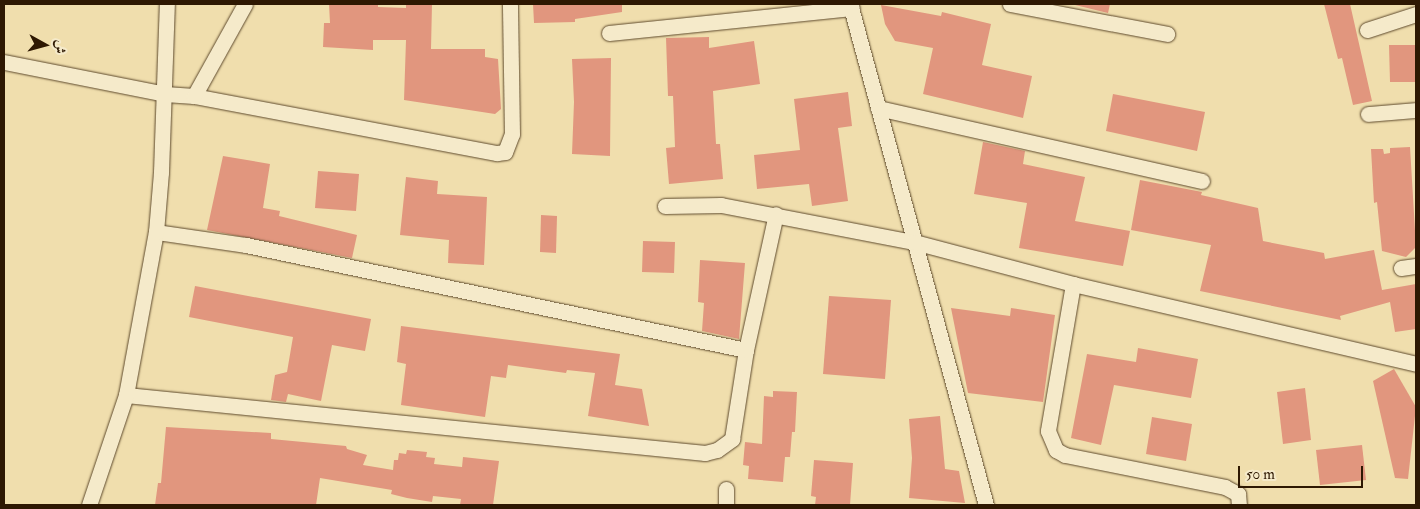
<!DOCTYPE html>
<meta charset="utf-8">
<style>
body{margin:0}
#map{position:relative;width:1420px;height:509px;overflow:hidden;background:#f0dead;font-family:"IM FELL Double Pica",Amiri,serif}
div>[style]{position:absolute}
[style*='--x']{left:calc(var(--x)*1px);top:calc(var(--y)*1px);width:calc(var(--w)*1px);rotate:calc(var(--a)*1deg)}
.building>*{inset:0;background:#e1967e}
.roads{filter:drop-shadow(0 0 1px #5e4a2d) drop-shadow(0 0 1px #5e4a2d)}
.minor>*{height:15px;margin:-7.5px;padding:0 7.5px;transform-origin:7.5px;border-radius:7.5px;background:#f5eaca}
span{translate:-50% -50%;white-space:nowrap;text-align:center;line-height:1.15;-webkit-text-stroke:4px #f5eaca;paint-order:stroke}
.frame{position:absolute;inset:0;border:5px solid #2e1802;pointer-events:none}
.north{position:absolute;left:20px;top:20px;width:50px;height:50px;-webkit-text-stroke:4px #f5eaca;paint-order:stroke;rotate:97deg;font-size:14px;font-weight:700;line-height:20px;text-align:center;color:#2e1802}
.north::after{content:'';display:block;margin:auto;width:18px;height:22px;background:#2e1802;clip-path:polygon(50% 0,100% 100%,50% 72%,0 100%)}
.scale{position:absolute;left:1238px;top:466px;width:125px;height:22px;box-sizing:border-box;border:2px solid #2e1802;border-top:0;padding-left:6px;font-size:15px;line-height:18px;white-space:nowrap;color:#2e1802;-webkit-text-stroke:4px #f5eaca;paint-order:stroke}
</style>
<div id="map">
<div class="building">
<div style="clip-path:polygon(329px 4px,378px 4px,378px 7px,406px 8px,406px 4px,432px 4px,431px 49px,485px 49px,485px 57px,498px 59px,501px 109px,495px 114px,404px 100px,406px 40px,373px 40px,373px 50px,323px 47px,324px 23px,330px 23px)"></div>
<div style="clip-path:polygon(533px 4px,622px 4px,622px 12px,575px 19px,575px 22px,534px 23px)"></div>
<div style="clip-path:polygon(1071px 4px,1110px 4px,1108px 13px)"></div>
<div style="clip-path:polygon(1324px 4px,1350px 4px,1372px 101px,1353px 105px,1342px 58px,1338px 59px)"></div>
<div style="clip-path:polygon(881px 5px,941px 16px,942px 12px,991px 24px,982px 65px,1032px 76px,1023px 118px,923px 94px,933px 48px,895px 41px,885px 24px)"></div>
<div style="clip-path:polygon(709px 37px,709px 48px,754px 41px,760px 84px,713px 91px,716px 144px,720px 144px,723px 179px,669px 184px,666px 148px,675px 147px,673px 96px,668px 96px,666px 38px)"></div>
<div style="clip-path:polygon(1389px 45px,1416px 45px,1416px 82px,1390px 82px)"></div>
<div style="clip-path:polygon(611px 58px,610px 156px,572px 154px,574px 102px,572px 59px)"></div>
<div style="clip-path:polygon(848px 92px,852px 126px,838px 128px,848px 201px,812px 206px,809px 184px,757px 189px,754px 155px,800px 150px,794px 99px)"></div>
<div style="clip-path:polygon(1113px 94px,1205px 112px,1197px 151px,1106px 131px)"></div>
<div style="clip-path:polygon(983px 142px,1025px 151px,1023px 164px,1085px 177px,1075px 221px,1130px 231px,1123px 266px,1019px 248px,1027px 203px,974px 194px)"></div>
<div style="clip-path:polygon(1410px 147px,1416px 247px,1406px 257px,1382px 251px,1377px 202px,1374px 203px,1371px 149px,1383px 149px,1384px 154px,1390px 153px,1390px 148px)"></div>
<div style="clip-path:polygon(223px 156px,270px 164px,263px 208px,280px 211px,279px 216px,357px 235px,352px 258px,207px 230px)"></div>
<div style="clip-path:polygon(318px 171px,359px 174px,356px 211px,315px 208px)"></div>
<div style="clip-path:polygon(406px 177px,438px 181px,437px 194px,487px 197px,484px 265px,448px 263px,449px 240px,400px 235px)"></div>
<div style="clip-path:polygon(1140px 180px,1202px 192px,1201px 195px,1258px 208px,1263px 241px,1324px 253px,1325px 259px,1374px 250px,1382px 290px,1416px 284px,1416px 329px,1395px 332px,1390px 302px,1340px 316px,1341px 320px,1200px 291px,1211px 245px,1131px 230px)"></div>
<div style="clip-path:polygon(541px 215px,557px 216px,556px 253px,540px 252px)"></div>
<div style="clip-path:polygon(643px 241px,675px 242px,674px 273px,642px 272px)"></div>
<div style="clip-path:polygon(700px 260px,745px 263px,739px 339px,702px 331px,704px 303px,698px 302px)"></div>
<div style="clip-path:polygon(195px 286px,371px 319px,365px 351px,332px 345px,321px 401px,288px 394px,286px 402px,271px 400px,275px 375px,287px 372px,293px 337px,189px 317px)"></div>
<div style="clip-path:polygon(829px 296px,891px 300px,885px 379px,823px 374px)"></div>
<div style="clip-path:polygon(951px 308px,1010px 316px,1011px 308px,1055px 315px,1043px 402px,968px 393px)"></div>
<div style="clip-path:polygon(401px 326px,620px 354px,615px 385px,642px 389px,649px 426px,588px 416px,595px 373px,567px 370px,566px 373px,508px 365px,506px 378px,491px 376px,485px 417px,401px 405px,406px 364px,397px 362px)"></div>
<div style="clip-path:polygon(1138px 348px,1198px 359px,1191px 398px,1114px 385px,1101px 445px,1071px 438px,1087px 354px,1136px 362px)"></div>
<div style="clip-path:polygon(1394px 369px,1416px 407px,1408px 479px,1395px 478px,1373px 381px)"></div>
<div style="clip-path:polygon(1305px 388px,1311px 440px,1283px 444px,1277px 392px)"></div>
<div style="clip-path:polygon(773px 391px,797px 392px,795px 432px,792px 432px,790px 457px,785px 457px,783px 482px,748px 479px,749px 466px,743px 465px,745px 442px,762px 444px,764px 396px,773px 397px)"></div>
<div style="clip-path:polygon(940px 416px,945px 469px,959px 471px,965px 503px,909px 498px,912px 458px,909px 419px)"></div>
<div style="clip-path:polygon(1152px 417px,1192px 424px,1186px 461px,1146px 454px)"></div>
<div style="clip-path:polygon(166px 427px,271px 433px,271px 439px,346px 446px,347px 449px,367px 455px,363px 465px,393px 470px,394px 460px,398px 460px,399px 453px,406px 454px,407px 450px,427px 452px,426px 457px,435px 458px,434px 464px,462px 467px,463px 457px,499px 461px,493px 505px,460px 505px,461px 499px,433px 496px,432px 502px,407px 498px,391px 494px,392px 490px,320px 478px,316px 505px,155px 505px,158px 483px,161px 483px)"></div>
<div style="clip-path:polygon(1362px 445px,1366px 480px,1320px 485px,1316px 450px)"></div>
<div style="clip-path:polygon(814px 460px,853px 463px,850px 505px,815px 505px,816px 497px,811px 496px)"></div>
</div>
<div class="roads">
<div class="minor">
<div style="--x:850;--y:4;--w:519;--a:74.81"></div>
<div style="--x:1010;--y:4;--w:160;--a:10.8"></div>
<div style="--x:1367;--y:30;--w:52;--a:-18.1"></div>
<div style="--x:609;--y:33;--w:244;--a:-5.9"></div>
<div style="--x:4;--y:62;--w:164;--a:11.2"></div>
<div style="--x:165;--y:94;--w:29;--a:4"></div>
<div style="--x:194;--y:96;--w:308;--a:10.7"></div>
<div style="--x:497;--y:153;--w:8;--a:-7"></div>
<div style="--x:505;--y:152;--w:19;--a:-69"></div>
<div style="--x:512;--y:134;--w:130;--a:-90.9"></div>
<div style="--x:194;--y:96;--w:105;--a:-61"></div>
<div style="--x:878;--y:108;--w:332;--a:12.7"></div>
<div style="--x:1368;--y:114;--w:48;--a:-4.8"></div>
<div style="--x:665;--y:206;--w:56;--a:-1"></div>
<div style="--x:721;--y:205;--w:197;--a:10.9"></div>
<div style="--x:914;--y:242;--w:164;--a:14.8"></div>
<div style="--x:1073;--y:284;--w:352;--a:13.1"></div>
<div style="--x:156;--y:232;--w:91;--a:8.2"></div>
<div style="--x:246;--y:245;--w:511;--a:11.86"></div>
<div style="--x:1401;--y:268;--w:15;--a:-8"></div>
<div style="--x:1073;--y:284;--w:149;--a:99.7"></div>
<div style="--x:1048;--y:431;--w:21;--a:67"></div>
<div style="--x:1056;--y:450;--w:10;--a:29"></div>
<div style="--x:1065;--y:455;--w:163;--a:11.3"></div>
<div style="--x:1225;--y:487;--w:15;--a:28"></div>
<div style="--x:1238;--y:494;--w:11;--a:85"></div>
<div style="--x:126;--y:395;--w:582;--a:5.72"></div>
<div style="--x:705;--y:453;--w:12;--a:-14"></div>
<div style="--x:717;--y:450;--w:19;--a:-36"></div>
<div style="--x:732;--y:439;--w:90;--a:-81.1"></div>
<div style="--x:746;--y:350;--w:139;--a:-77.6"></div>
<div style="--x:726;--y:489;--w:16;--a:90"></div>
<div style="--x:89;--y:505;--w:116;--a:-71.4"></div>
<div style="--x:126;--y:395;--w:166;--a:-79.6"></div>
<div style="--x:156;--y:232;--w:60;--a:-85.2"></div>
<div style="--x:161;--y:172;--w:168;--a:-88"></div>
</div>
</div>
<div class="frame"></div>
<div class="north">ش</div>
<div class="scale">50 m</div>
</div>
